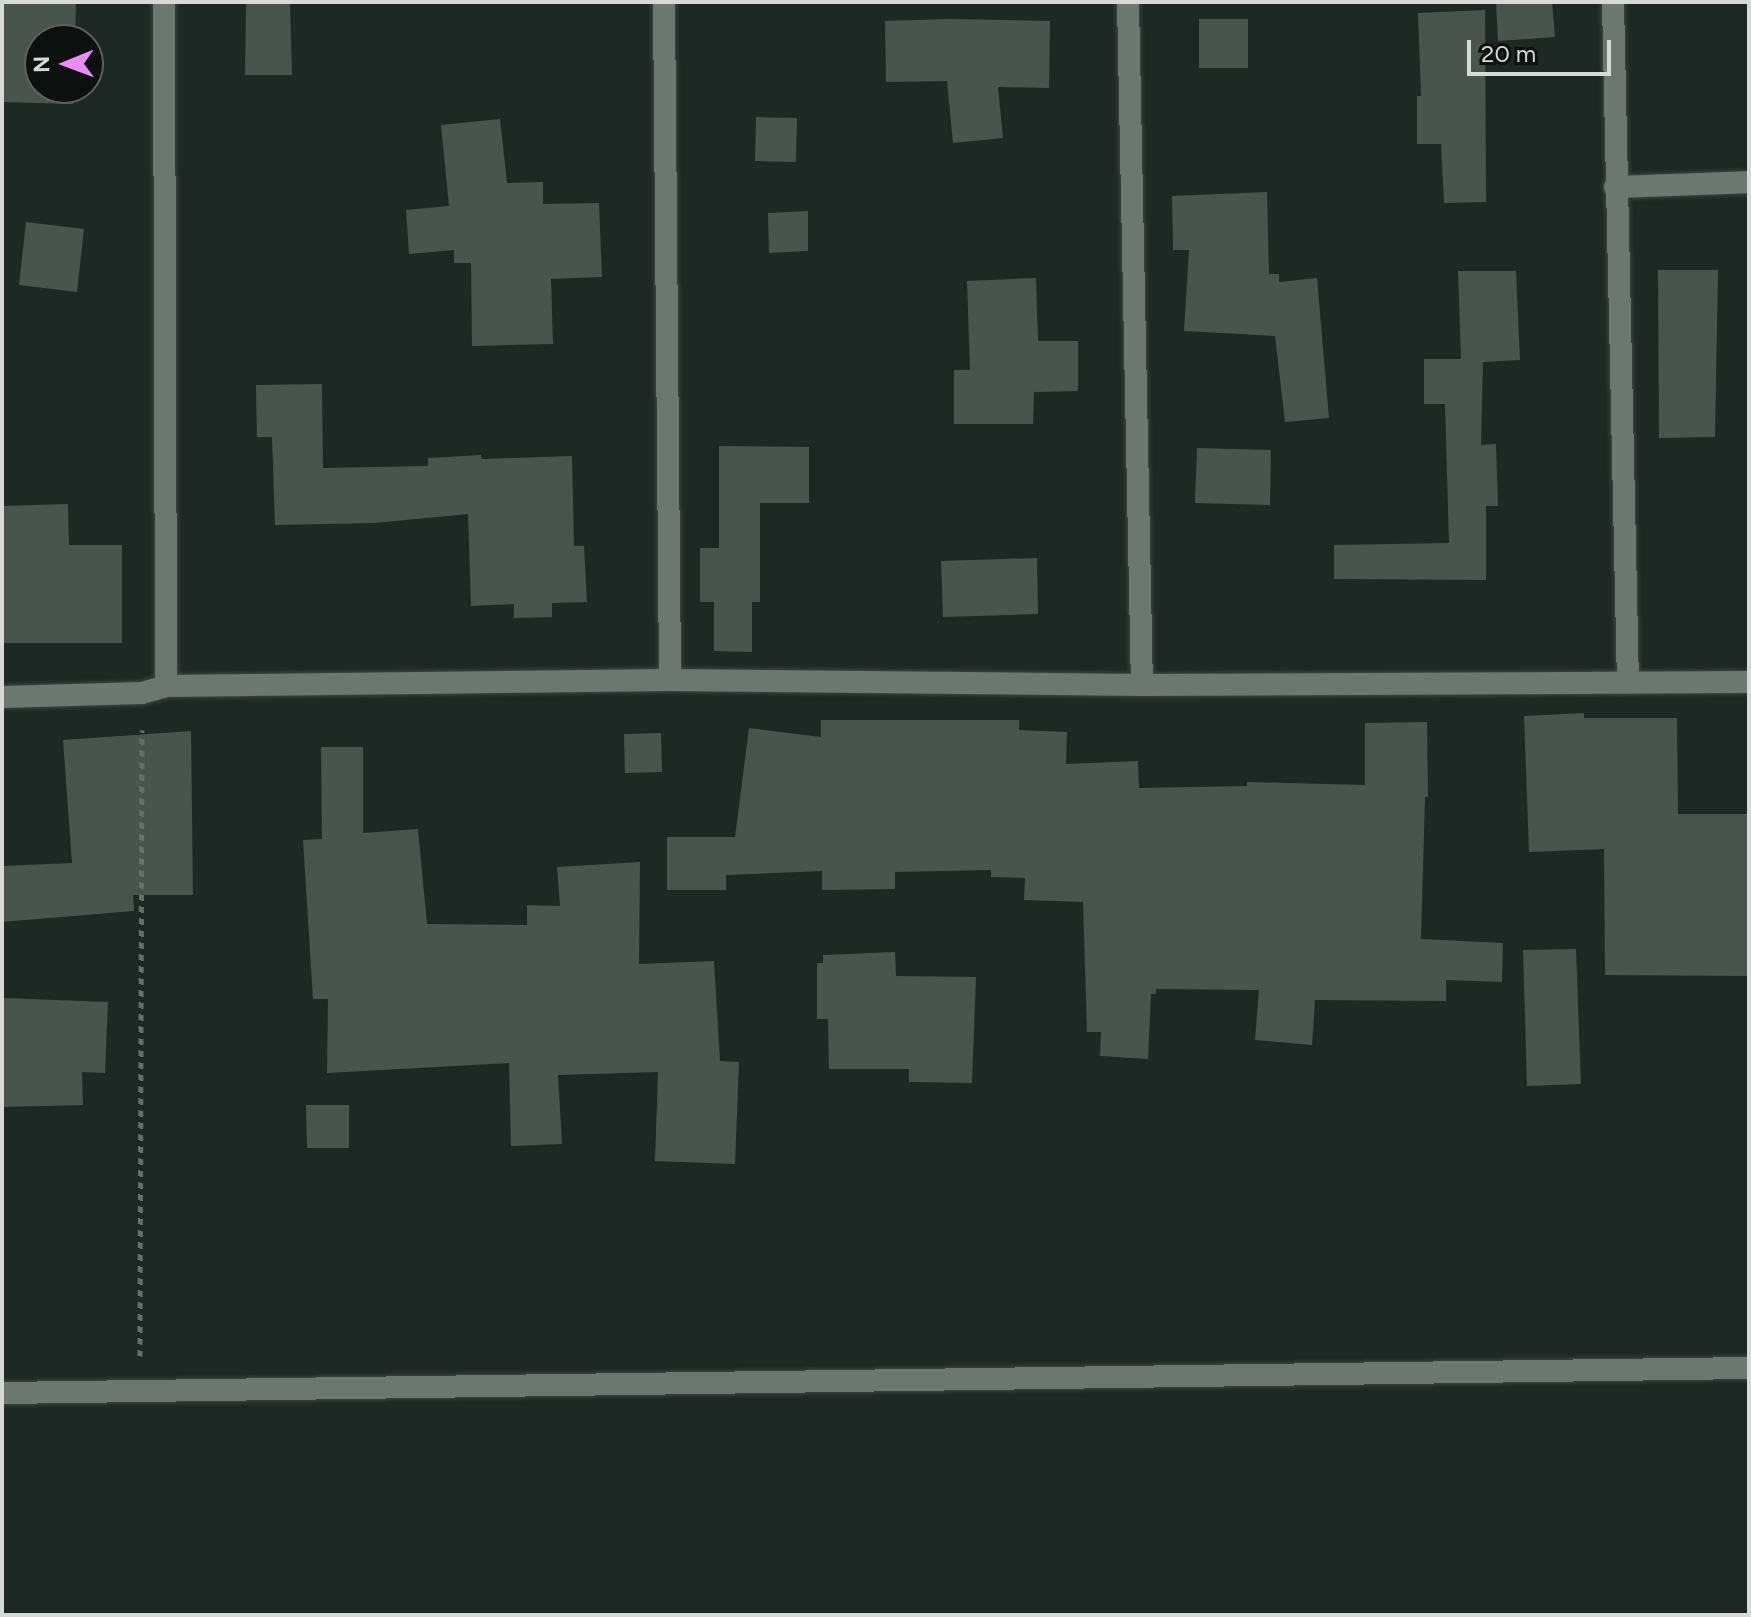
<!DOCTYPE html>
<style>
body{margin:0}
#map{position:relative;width:1751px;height:1617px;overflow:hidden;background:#1e2824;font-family:Figtree,sans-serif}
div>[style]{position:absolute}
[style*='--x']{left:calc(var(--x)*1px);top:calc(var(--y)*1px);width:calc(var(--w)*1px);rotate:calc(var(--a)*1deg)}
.building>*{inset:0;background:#49544f}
.path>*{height:5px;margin-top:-2.5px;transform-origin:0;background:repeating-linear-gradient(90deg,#666f6b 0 6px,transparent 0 12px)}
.roads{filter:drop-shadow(0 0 2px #3d4542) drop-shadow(0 0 2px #3d4542)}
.minor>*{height:22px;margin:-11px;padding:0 11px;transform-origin:11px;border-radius:11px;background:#6c7772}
.secondary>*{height:22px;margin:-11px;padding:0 11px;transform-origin:11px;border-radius:11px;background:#6c7772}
span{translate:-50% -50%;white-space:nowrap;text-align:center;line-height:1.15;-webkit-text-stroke:8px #0c100e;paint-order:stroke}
.frame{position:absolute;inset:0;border:4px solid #d4dad7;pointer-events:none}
.north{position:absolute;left:24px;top:24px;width:80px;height:80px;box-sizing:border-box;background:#0c100e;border:2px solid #5c615e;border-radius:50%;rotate:269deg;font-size:22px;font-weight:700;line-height:32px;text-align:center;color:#d4dad7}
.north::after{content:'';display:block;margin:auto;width:28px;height:36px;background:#ec8cfa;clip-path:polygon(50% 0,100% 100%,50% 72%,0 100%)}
.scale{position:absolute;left:1467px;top:40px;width:144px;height:36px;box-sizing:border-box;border:4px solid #d4dad7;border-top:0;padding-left:10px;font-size:24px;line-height:28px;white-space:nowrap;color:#d4dad7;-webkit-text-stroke:6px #0c100e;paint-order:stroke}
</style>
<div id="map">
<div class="building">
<div style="clip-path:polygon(3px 2px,76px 2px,75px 40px,40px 40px,40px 88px,74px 88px,73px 104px,2px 102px)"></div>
<div style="clip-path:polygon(246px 2px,290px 2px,292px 75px,245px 75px)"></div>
<div style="clip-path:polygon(1496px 2px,1552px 2px,1555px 37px,1498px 41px)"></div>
<div style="clip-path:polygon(1485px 10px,1486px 202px,1444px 203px,1441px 144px,1417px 144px,1417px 96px,1421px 96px,1418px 13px)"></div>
<div style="clip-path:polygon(948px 19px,1050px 21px,1049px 88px,998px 87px,1003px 138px,953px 143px,947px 81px,886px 82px,885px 21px)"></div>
<div style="clip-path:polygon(1199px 19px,1248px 19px,1248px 68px,1199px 68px)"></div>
<div style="clip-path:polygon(756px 117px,797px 118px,796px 162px,755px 161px)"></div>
<div style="clip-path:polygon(500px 119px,507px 183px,543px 182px,543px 204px,599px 203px,602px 277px,551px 279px,553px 344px,472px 346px,471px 263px,454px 263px,454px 250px,409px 254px,406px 210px,449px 206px,441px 125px)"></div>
<div style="clip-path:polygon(1267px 192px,1269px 274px,1279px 274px,1279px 282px,1317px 278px,1329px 418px,1285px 422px,1275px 336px,1184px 331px,1189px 250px,1173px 250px,1172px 196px)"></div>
<div style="clip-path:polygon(808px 211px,808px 251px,769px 253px,768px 213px)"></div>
<div style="clip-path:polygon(26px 222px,84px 229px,77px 292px,19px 285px)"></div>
<div style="clip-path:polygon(1658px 270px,1718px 270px,1715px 437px,1659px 438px)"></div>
<div style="clip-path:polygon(1458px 271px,1516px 271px,1520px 360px,1483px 362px,1481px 445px,1496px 444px,1498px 506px,1486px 506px,1486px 580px,1334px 579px,1334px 545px,1449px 543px,1445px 404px,1424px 404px,1424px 359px,1461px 359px)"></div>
<div style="clip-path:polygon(1036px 278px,1038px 341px,1078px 341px,1078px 391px,1034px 392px,1033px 424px,954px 424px,954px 370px,970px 370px,967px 281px)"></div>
<div style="clip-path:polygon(322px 384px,323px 468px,428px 466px,428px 458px,481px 455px,482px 459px,572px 456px,574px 546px,584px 546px,587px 602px,552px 603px,552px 617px,514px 618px,514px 604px,471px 606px,468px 514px,374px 523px,275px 525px,272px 437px,257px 437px,256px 385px)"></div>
<div style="clip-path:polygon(719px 446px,809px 447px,809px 503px,760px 503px,760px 602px,752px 602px,752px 652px,714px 651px,714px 602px,700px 602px,700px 548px,719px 548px)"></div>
<div style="clip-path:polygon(1197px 448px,1271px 450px,1270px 505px,1195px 503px)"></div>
<div style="clip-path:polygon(68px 504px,69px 545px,122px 545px,122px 643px,4px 643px,2px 506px)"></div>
<div style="clip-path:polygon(1037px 558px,1038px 614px,943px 617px,941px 561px)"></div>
<div style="clip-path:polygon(1584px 713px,1584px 718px,1677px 718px,1678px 814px,1749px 814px,1749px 976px,1605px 975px,1604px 849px,1529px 852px,1524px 716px)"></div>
<div style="clip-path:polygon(821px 720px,1019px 720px,1019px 730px,1067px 732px,1066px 764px,1138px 761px,1139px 788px,1247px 786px,1247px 782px,1365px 785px,1365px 723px,1427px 722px,1428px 797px,1425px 797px,1421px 939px,1503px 943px,1502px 982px,1446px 980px,1446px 1001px,1315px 1000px,1312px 1045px,1255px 1040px,1259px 990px,1156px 989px,1156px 994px,1151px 994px,1148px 1059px,1100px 1056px,1101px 1032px,1087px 1032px,1083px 902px,1024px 900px,1025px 878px,991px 877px,991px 870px,895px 872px,895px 889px,822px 890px,822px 871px,726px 875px,726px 890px,667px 890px,667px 837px,735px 837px,749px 728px,821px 737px)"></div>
<div style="clip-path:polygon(191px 731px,193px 895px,133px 895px,134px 911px,2px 922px,2px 866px,72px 863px,63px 740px)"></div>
<div style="clip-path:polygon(661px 733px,662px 772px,625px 773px,624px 734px)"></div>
<div style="clip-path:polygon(321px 747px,363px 747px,363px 833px,418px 829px,427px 924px,527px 925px,527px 905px,560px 906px,557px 867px,640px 862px,639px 964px,714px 961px,720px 1061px,739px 1062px,735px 1164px,655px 1161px,658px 1072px,558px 1075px,562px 1144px,511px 1146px,509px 1063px,327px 1073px,328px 999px,313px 999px,303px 840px,322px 839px)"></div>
<div style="clip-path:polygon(1576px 949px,1581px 1084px,1527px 1086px,1523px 950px)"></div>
<div style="clip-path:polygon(895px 952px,896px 976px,976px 977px,972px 1083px,909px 1082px,909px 1069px,829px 1069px,828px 1019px,817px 1019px,817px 963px,823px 963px,823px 955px)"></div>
<div style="clip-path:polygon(2px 998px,108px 1002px,105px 1073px,82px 1072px,83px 1105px,2px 1107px)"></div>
<div style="clip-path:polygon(306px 1105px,349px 1105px,349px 1148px,307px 1148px)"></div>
</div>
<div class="path">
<div style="--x:140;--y:1356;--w:626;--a:-89.82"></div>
</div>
<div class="roads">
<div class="minor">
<div style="--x:164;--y:2;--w:684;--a:89.83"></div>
<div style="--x:664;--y:2;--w:678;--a:89.49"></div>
<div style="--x:1128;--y:2;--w:683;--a:88.83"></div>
<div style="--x:1613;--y:2;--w:680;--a:88.74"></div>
<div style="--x:1615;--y:187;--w:134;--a:-2.1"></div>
<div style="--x:2;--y:697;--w:140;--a:-1.6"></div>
<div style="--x:142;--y:693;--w:25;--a:-16"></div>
<div style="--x:166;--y:686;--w:504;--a:-0.68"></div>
<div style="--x:670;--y:680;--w:472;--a:0.6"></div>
<div style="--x:1142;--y:685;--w:607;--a:-0.28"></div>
</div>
<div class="secondary">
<div style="--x:2;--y:1393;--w:1747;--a:-0.82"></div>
</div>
</div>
<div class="frame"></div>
<div class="north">N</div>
<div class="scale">20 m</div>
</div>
